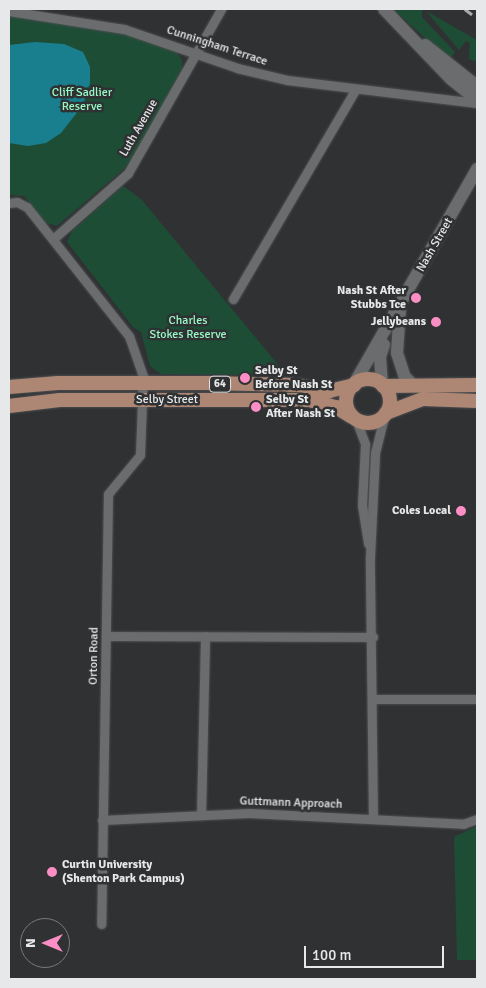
<!DOCTYPE html>
<style>
body{margin:0}
#map{position:relative;width:486px;height:988px;overflow:hidden;background:#2f3133;font-family:Signika,sans-serif}
div>[style]{position:absolute}
[style*='--x']{left:calc(var(--x)*1px);top:calc(var(--y)*1px);width:calc(var(--w)*1px);rotate:calc(var(--a)*1deg)}
.green>*{inset:0;background:#1e4d36}
.water>*{inset:0;background:#197f8e}
.roads{filter:drop-shadow(0 0 1px #4e4f51) drop-shadow(0 0 1px #4e4f51)}
.street>*{height:9px;margin:-4.5px;padding:0 4.5px;transform-origin:4.5px;border-radius:4.5px;background:#6a6c6e}
.secondary>*{height:12px;margin:-6px;padding:0 6px;transform-origin:6px;border-radius:6px;background:#6a6c6e}
.primary>*{height:14px;margin:-7px;padding:0 7px;transform-origin:7px;border-radius:7px;background:#ad8774}
.primary>.ring{margin:-7px;padding:0;box-sizing:content-box;background:none;border:14px solid #ad8774;border-radius:50%}
.rail>*{height:2.5px;margin-top:-1.25px;transform-origin:0;background:repeating-linear-gradient(90deg,#aaabad 0 9px,transparent 0 18px)}
.dots>*{width:14px;height:14px;translate:-50% -50%;box-sizing:border-box;border:2px solid #2f3133;border-radius:50%}
span{translate:-50% -50%;white-space:nowrap;text-align:center;line-height:1.15;-webkit-text-stroke:5px #2f3133;paint-order:stroke}
.shield-label span{padding:1px 4px;background:#2f3133;border:1px solid;border-radius:4px;-webkit-text-stroke-width:0}
.shield-label{font-size:11px;color:#e7e8ea;font-weight:700}
.street-label{font-size:12px;color:#e7e8ea}
.park-label{font-size:12px;color:#97fac6}
.poi-label{font-size:12px;color:#e7e8ea;font-weight:700}
.right{translate:-100% -50%;text-align:right}
.left{translate:0 -50%;text-align:left}
.frame{position:absolute;inset:0;border:10px solid #e7e8ea;pointer-events:none}
.north{position:absolute;left:20px;top:918px;width:50px;height:50px;box-sizing:border-box;background:#2f3133;border:1px solid #797a7c;border-radius:50%;rotate:270deg;font-size:14px;font-weight:700;line-height:20px;text-align:center;color:#e7e8ea}
.north::after{content:'';display:block;margin:auto;width:18px;height:22px;background:#fb8fc5;clip-path:polygon(50% 0,100% 100%,50% 72%,0 100%)}
.scale{position:absolute;left:304px;top:946px;width:140px;height:22px;box-sizing:border-box;border:2px solid #e7e8ea;border-top:0;padding-left:6px;font-size:15px;line-height:18px;white-space:nowrap;color:#e7e8ea;-webkit-text-stroke:4px #2f3133;paint-order:stroke}
</style>
<div id="map">
<div class="green">
<div style="clip-path:polygon(393px 9px,422px 9px,422px 17px,455px 52px,451px 58px,433px 45px)"></div>
<div style="clip-path:polygon(426px 11px,477px 40px,477px 62px,469px 59px,470px 43px,466px 41px,459px 50px)"></div>
<div style="clip-path:polygon(9px 15px,123px 34px,175px 50px,182px 60px,182px 68px,142px 144px,125px 168px,57px 226px,46px 223px,24px 196px,9px 195px)"></div>
<div style="clip-path:polygon(123px 186px,141px 199px,280px 367px,277px 375px,161px 374px,150px 366px,141px 332px,133px 327px,67px 242px,72px 231px)"></div>
<div style="clip-path:polygon(477px 826px,477px 960px,457px 960px,454px 837px)"></div>
</div>
<div class="water">
<div style="clip-path:polygon(35px 42px,64px 44px,83px 52px,90px 67px,90px 83px,83px 105px,61px 133px,46px 143px,28px 146px,9px 143px,9px 45px)"></div>
</div>
<div class="roads">
<div class="street">
<div style="--x:9;--y:11;--w:116;--a:8.9"></div>
<div style="--x:124;--y:29;--w:120;--a:19"></div>
<div style="--x:237;--y:68;--w:51;--a:13.5"></div>
<div style="--x:287;--y:80;--w:191;--a:6.9"></div>
<div style="--x:9;--y:203;--w:8;--a:-7"></div>
<div style="--x:17;--y:202;--w:11;--a:27"></div>
<div style="--x:27;--y:207;--w:164;--a:51.7"></div>
<div style="--x:129;--y:336;--w:42;--a:70.7"></div>
<div style="--x:143;--y:376;--w:79;--a:92.2"></div>
<div style="--x:140;--y:455;--w:50;--a:129.4"></div>
<div style="--x:108;--y:494;--w:430;--a:90.9"></div>
<div style="--x:53;--y:239;--w:100;--a:-41.3"></div>
<div style="--x:128;--y:173;--w:189;--a:-60.4"></div>
<div style="--x:233;--y:299;--w:242;--a:-59.7"></div>
<div style="--x:356;--y:420;--w:26;--a:69"></div>
<div style="--x:365;--y:444;--w:61;--a:92.8"></div>
<div style="--x:362;--y:505;--w:39;--a:81"></div>
<div style="--x:107;--y:636;--w:266;--a:0.2"></div>
<div style="--x:373;--y:699;--w:104;--a:0"></div>
<div style="--x:201;--y:815;--w:179;--a:-88.7"></div>
<div style="--x:373;--y:819;--w:262;--a:-90.7"></div>
<div style="--x:370;--y:557;--w:104;--a:-87.2"></div>
<div style="--x:375;--y:453;--w:38;--a:-76"></div>
<div style="--x:102;--y:820;--w:147;--a:-2.7"></div>
<div style="--x:249;--y:813;--w:214;--a:2.9"></div>
<div style="--x:463;--y:824;--w:15;--a:-20"></div>
</div>
<div class="secondary">
<div style="--x:384;--y:9;--w:97;--a:46.3"></div>
<div style="--x:451;--y:79;--w:33;--a:39"></div>
<div style="--x:425;--y:45;--w:66;--a:38.3"></div>
<div style="--x:400;--y:308;--w:45;--a:93.8"></div>
<div style="--x:397;--y:353;--w:25;--a:72"></div>
<div style="--x:405;--y:377;--w:13;--a:45"></div>
<div style="--x:354;--y:384;--w:248;--a:-60.2"></div>
<div style="--x:382;--y:385;--w:28;--a:-94"></div>
<div style="--x:380;--y:357;--w:13;--a:-72"></div>
</div>
<div class="primary">
<div class="ring" style="left:346px;top:379px;width:30px;height:30px"></div>
<div style="--x:383;--y:386;--w:94;--a:-0.6"></div>
<div style="--x:9;--y:387;--w:49;--a:-4.7"></div>
<div style="--x:58;--y:383;--w:149;--a:0"></div>
<div style="--x:207;--y:383;--w:90;--a:1.3"></div>
<div style="--x:297;--y:385;--w:33;--a:11"></div>
<div style="--x:329;--y:391;--w:26;--a:-13"></div>
<div style="--x:9;--y:406;--w:51;--a:-6.7"></div>
<div style="--x:60;--y:400;--w:249;--a:0"></div>
<div style="--x:309;--y:400;--w:28;--a:15"></div>
<div style="--x:336;--y:407;--w:19;--a:32"></div>
<div style="--x:386;--y:413;--w:40;--a:-21"></div>
<div style="--x:423;--y:399;--w:54;--a:2.1"></div>
</div>
</div>
<div class="rail">
<div style="--x:465;--y:9;--w:15;--a:37"></div>
</div>
<div class="dots">
<div style="left:416px;top:298px;background:#fb8fc5"></div>
<div style="left:436px;top:322px;background:#fb8fc5"></div>
<div style="left:245px;top:378px;background:#fb8fc5"></div>
<div style="left:256px;top:407px;background:#fb8fc5"></div>
<div style="left:461px;top:511px;background:#fb8fc5"></div>
<div style="left:52px;top:872px;background:#fb8fc5"></div>
</div>
<div class="shield-label">
<span style="left:220px;top:384px">64</span>
</div>
<div class="street-label">
<span style="left:217px;top:46px;rotate:18deg">Cunningham Terrace</span>
<span style="left:139px;top:128px;rotate:-60deg">Luth Avenue</span>
<span style="left:435px;top:245px;rotate:-60deg">Nash Street</span>
<span style="left:167px;top:400px">Selby Street</span>
<span style="left:94px;top:656px;rotate:-89deg">Orton Road</span>
<span style="left:291px;top:803px;rotate:2deg">Guttmann Approach</span>
</div>
<div class="park-label">
<span style="left:82px;top:100px">Cliff Sadlier<br>Reserve</span>
<span style="left:188px;top:328px">Charles<br>Stokes Reserve</span>
</div>
<div class="poi-label">
<span class="right" style="left:406px;top:298px">Nash St After<br>Stubbs Tce</span>
<span class="right" style="left:426px;top:322px">Jellybeans</span>
<span class="left" style="left:255px;top:378px">Selby St<br>Before Nash St</span>
<span class="left" style="left:266px;top:407px">Selby St<br>After Nash St</span>
<span class="right" style="left:451px;top:511px">Coles Local</span>
<span class="left" style="left:62px;top:872px">Curtin University<br>(Shenton Park Campus)</span>
</div>
<div class="frame"></div>
<div class="north">N</div>
<div class="scale">100 m</div>
</div>
